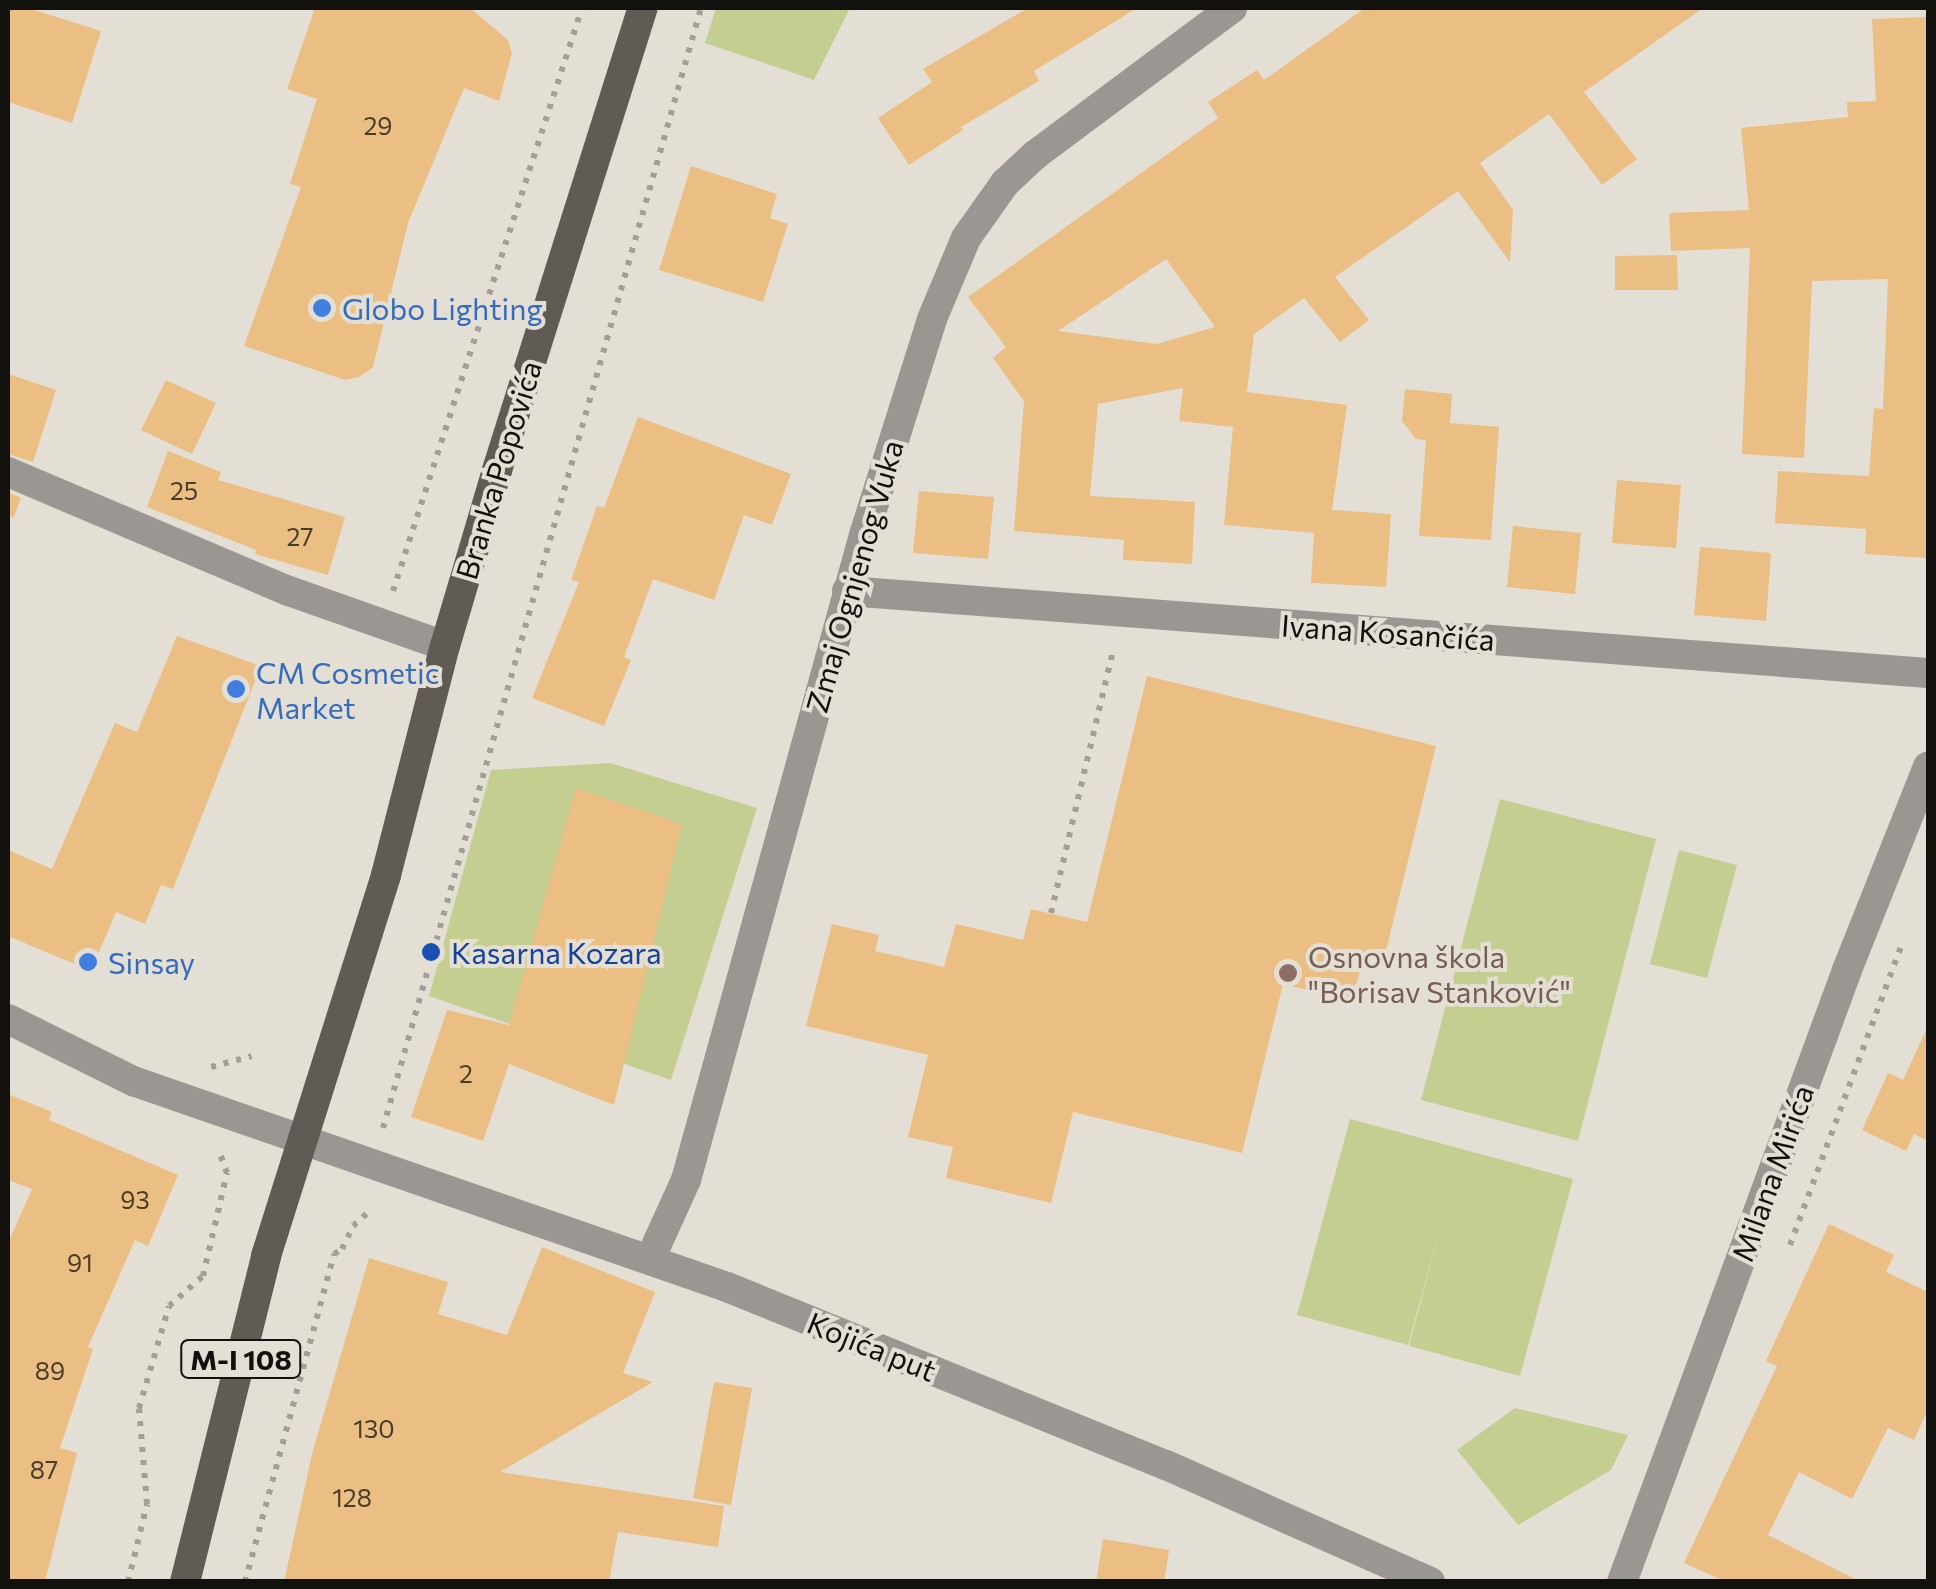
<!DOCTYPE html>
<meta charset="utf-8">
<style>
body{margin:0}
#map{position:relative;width:1936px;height:1589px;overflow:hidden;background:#e4dfd4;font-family:Commissioner,sans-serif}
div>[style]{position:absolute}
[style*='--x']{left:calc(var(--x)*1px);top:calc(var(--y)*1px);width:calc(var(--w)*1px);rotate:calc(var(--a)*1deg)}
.green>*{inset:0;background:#c4ce91}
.building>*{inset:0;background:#ebbe84}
.path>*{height:6px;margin-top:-3px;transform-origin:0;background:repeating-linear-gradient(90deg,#a39f96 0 5px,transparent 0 13px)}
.minor>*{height:30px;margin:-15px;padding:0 15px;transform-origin:15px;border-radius:15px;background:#9a9793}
.major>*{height:30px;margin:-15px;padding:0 15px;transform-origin:15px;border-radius:15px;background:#615b55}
.dots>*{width:28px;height:28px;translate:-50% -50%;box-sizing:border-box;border:5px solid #e4dfd4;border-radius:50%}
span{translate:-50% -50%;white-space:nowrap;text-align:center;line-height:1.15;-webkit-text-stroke:8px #e4dfd4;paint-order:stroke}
.number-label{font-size:25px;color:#493c2b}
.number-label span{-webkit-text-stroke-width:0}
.shield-label span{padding:2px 8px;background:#e4dfd4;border:2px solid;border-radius:8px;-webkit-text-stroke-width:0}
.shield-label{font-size:28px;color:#13110d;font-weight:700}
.shop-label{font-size:30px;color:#366cbe}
.left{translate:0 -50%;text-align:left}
.street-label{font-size:30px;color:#13110d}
.transit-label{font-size:30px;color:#164399}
.education-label{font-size:30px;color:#785e54}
.frame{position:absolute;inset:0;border:10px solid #13110d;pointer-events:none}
</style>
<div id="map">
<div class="green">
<div style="clip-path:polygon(716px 8px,850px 8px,814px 80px,705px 43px)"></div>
<div style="clip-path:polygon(610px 763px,757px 808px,671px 1080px,429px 996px,491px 770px)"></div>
<div style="clip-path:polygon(1500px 799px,1656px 839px,1578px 1141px,1421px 1100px)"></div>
<div style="clip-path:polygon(1679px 850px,1737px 865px,1707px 978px,1650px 964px)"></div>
<div style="clip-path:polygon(1350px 1119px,1573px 1179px,1520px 1376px,1409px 1346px,1440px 1229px,1408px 1345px,1297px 1315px)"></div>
<div style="clip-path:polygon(1515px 1408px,1628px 1435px,1611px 1470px,1518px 1525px,1457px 1450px)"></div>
</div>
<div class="building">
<div style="clip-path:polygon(8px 8px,28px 8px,101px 31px,72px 123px,8px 102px)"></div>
<div style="clip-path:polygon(315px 8px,470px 8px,508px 40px,512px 53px,499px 101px,464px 88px,408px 223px,373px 367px,359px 377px,345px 380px,244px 346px,301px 187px,290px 184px,317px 99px,287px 89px)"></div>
<div style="clip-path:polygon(1028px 8px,1137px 8px,1034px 71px,1039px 81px,961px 127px,963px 130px,909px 165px,878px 118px,932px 82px,923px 69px)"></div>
<div style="clip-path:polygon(evenodd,1365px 8px,1703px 8px,1584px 92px,1637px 159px,1602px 185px,1549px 114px,1480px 163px,1513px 210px,1510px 262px,1458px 191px,1335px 277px,1369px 320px,1340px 342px,1304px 298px,1254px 334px,1247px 392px,1347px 405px,1332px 510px,1391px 514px,1386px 587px,1311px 583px,1314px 533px,1224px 525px,1233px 427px,1179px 421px,1183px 388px,1098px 404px,1090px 496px,1195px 502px,1192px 564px,1123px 560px,1124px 540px,1014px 531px,1024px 401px,993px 358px,1006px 347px,968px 297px,1218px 118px,1208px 102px,1257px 70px,1264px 80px,1365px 8px,1166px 259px,1215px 327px,1157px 344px,1058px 331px,1166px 259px)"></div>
<div style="clip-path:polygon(1928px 17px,1928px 535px,1927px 558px,1865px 554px,1866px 529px,1775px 523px,1778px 471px,1869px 476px,1874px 408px,1883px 409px,1888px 279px,1812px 281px,1804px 458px,1742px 454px,1750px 248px,1671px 251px,1669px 213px,1749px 210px,1741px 128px,1848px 117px,1847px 102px,1876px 101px,1872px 19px)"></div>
<div style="clip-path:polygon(691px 166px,777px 194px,770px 218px,788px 224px,763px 302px,659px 270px)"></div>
<div style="clip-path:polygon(1677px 255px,1678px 290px,1615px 290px,1615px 256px)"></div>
<div style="clip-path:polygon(8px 374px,56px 390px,33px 462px,8px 454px)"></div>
<div style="clip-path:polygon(166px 380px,216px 403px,192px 454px,141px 430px)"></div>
<div style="clip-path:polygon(1405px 389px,1452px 394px,1450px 423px,1499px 427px,1491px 540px,1419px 536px,1426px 440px,1416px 439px,1402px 421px)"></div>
<div style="clip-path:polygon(638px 417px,791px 474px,772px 525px,744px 515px,714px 600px,653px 579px,624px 657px,631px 660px,604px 726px,532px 698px,579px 582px,571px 580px,597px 506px,604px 508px)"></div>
<div style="clip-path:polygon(168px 451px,221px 472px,218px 480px,345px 517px,328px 575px,255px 554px,256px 550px,147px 507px)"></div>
<div style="clip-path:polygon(1617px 480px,1681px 485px,1676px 548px,1612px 543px)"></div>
<div style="clip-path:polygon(919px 491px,994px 497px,988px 559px,913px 553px)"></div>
<div style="clip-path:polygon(8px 492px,21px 498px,14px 517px,8px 516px)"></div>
<div style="clip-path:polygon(1513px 526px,1581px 533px,1575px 594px,1507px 587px)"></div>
<div style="clip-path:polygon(1700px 547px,1771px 553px,1766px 621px,1694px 615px)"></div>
<div style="clip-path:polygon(177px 636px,261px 666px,173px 889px,161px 885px,145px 924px,116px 912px,91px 971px,8px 936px,8px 850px,52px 869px,115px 723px,137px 732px)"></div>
<div style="clip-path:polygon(1147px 676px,1436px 746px,1384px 959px,1364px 955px,1352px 1001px,1283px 984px,1242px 1153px,1073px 1112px,1051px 1203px,946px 1178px,953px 1147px,908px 1137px,928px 1055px,806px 1026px,832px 924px,879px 935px,875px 951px,944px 967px,956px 924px,1023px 940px,1031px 909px,1087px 922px)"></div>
<div style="clip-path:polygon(576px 788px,682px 824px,614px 1105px,509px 1064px,483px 1141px,411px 1117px,447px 1010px,509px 1025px)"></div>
<div style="clip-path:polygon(1928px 1026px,1928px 1141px,1914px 1134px,1906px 1151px,1862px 1130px,1888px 1073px,1903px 1080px)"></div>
<div style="clip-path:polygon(8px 1094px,52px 1112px,49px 1120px,178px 1175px,148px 1246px,135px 1240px,88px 1347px,93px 1349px,60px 1448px,77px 1453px,45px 1582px,8px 1582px,8px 1243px,32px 1189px,8px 1180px)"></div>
<div style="clip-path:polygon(1829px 1224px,1894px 1255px,1886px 1272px,1928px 1292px,1928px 1409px,1914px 1440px,1888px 1428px,1852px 1499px,1799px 1472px,1768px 1535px,1861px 1582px,1726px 1582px,1684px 1563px,1777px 1366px,1766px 1361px)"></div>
<div style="clip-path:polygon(542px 1247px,655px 1292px,623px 1373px,653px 1382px,500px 1472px,724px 1506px,718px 1547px,618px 1532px,609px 1582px,284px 1582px,312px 1454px,369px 1258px,448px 1282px,438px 1314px,507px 1335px)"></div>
<div style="clip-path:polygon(714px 1382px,752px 1388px,731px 1505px,693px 1498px)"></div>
<div style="clip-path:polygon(1103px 1539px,1169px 1550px,1164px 1582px,1096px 1582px)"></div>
</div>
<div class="path">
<div style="--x:393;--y:591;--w:613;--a:-72.04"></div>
<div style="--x:1051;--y:913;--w:273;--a:-76.7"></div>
<div style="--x:211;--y:1067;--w:42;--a:-15"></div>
<div style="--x:383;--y:1128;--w:1164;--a:-74.15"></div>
<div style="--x:1790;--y:1245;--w:318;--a:-69.6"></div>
<div style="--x:128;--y:1582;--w:80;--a:-76.3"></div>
<div style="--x:147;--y:1504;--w:96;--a:-94.8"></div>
<div style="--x:139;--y:1408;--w:106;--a:-73.6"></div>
<div style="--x:169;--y:1306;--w:45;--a:-41.4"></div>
<div style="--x:203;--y:1276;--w:106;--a:-76.9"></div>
<div style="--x:227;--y:1173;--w:23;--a:-110"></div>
<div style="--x:245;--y:1582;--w:340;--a:-74.8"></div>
<div style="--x:334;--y:1254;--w:9;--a:-32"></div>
<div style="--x:342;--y:1249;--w:25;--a:-64"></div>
<div style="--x:353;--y:1226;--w:25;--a:-42"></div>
</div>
<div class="minor">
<div style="--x:8;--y:472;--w:305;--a:23"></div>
<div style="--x:289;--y:591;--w:165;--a:19.4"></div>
<div style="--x:847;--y:591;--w:1084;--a:4.34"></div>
<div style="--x:8;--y:1019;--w:140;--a:26.4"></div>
<div style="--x:133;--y:1081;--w:629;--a:19.13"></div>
<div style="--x:727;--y:1287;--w:474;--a:22.1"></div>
<div style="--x:1166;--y:1465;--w:289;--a:23.9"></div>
<div style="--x:651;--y:1257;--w:85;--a:-65.6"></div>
<div style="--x:686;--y:1180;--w:669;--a:-74.57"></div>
<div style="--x:864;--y:535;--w:226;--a:-72.5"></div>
<div style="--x:932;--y:319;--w:88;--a:-67.2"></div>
<div style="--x:966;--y:238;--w:67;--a:-54.7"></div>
<div style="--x:1005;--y:183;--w:41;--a:-43"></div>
<div style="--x:1035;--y:155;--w:246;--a:-36.7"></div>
<div style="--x:1622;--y:1582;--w:652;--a:-69.81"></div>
<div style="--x:1847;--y:970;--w:219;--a:-68.3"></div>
</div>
<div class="major">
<div style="--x:185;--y:1582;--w:336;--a:-76"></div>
<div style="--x:266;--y:1256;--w:399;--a:-72.5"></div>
<div style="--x:386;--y:875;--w:236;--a:-75.6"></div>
<div style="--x:445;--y:646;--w:184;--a:-73.5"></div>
<div style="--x:497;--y:470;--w:485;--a:-72.5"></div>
</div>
<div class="dots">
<div style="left:322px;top:308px;background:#3f7fe0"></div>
<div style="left:236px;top:689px;background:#3f7fe0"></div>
<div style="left:431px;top:952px;background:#1a4fb4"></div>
<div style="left:88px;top:962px;background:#3f7fe0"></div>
<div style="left:1288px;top:973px;background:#8d6e63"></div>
</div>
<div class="number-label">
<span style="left:378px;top:125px">29</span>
<span style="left:184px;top:490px">25</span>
<span style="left:300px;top:536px">27</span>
<span style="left:466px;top:1073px">2</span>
<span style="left:135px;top:1199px">93</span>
<span style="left:80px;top:1262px">91</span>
<span style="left:50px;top:1370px">89</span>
<span style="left:374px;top:1428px">130</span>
<span style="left:44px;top:1469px">87</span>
<span style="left:352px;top:1497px">128</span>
</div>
<div class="shield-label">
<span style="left:241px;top:1359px">M-I 108</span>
</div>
<div class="shop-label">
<span class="left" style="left:342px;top:308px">Globo Lighting</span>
<span class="left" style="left:256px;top:689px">CM Cosmetic<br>Market</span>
<span class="left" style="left:108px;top:962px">Sinsay</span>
</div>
<div class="street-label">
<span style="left:498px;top:470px;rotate:-73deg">Branka Popovića</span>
<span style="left:854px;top:576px;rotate:-74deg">Zmaj Ognjenog Vuka</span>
<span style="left:1388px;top:632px;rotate:4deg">Ivana Kosančića</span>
<span style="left:1772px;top:1173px;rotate:-70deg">Milana Mirića</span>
<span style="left:872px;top:1346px;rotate:22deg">Kojića put</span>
</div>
<div class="transit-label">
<span class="left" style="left:451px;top:952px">Kasarna Kozara</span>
</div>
<div class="education-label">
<span class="left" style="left:1308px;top:973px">Osnovna škola<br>"Borisav Stanković"</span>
</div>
<div class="frame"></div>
</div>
